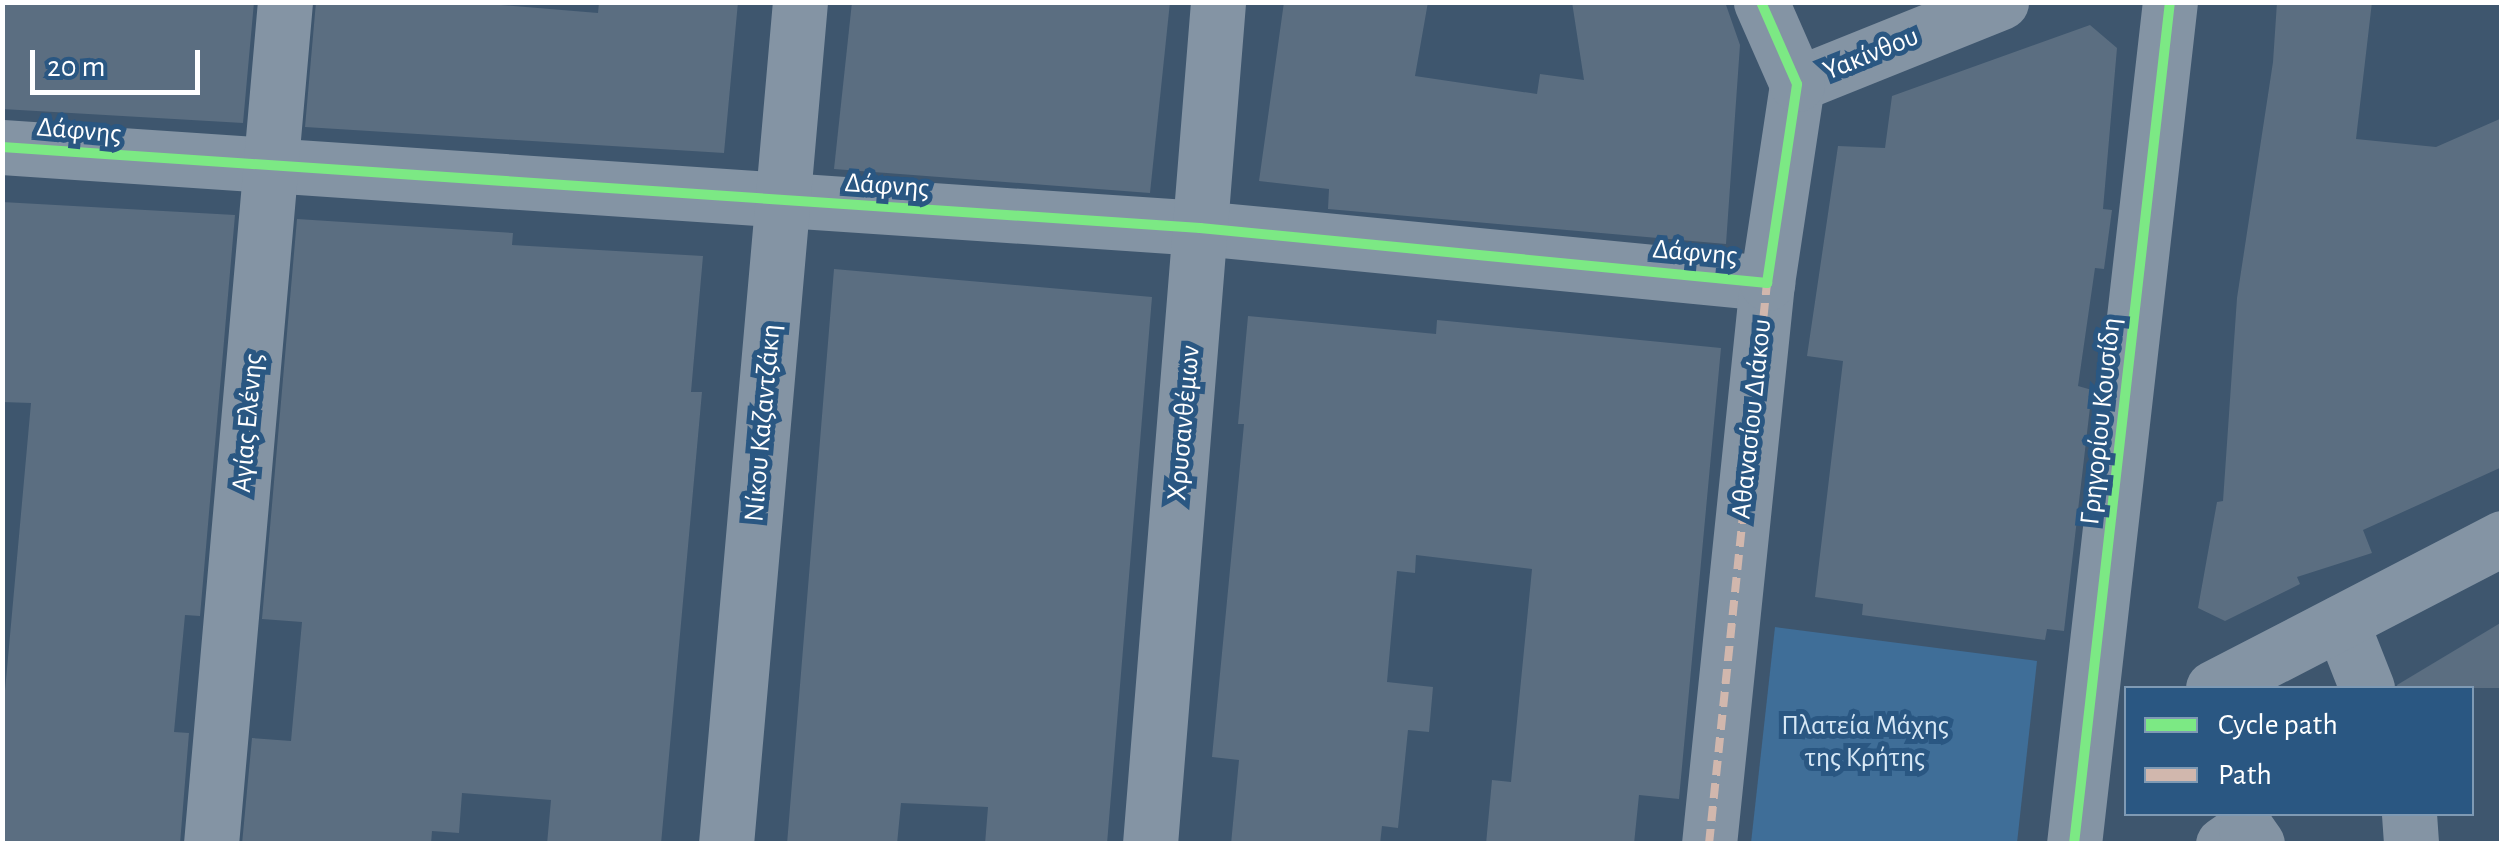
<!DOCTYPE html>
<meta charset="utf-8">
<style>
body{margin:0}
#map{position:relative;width:2504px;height:846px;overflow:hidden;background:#3e566e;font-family:"Alegreya Sans",sans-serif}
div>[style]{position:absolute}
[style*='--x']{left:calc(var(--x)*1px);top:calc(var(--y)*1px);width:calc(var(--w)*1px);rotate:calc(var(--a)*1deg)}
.green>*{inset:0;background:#3f6e98}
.building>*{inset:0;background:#5b6e81}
.minor>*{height:55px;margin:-27.5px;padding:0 27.5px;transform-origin:27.5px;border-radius:27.5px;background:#8494a4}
.quiet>*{height:8px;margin-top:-4px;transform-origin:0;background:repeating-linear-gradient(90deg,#d1b7ad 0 15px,transparent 0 23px)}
.cycleway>*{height:10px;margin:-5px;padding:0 5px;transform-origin:5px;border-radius:5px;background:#7ce984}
span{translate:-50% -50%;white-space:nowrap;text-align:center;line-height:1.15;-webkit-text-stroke:10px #2a5782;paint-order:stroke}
.street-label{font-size:28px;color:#fff}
.park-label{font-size:28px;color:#d6e7f5}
.frame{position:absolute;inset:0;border:5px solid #fff;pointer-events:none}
.legend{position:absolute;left:2124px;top:686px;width:350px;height:130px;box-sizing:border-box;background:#2a5782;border:2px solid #7f9ab4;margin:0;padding:12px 18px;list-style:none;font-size:30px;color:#fff}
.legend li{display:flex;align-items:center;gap:20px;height:50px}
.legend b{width:50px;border:2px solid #7f9ab4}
.scale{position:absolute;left:30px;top:50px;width:170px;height:45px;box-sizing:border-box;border:5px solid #fff;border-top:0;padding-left:12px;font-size:30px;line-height:35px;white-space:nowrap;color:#fff;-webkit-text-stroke:8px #2a5782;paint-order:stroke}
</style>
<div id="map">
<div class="green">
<div style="clip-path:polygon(1775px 627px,2037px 661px,2017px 843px,1751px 843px)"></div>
</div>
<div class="building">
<div style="clip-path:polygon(2px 2px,254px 2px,243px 123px,2px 109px)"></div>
<div style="clip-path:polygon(316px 2px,465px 2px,598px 13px,599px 2px,738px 2px,724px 153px,305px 127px)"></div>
<div style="clip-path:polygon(852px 2px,1170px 2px,1150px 193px,834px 169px)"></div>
<div style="clip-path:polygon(1284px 2px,1428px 2px,1415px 76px,1537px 94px,1540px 74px,1584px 80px,1572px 2px,1725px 2px,1740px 45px,1726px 244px,1328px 209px,1329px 189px,1259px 181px)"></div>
<div style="clip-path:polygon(2277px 2px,2372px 2px,2356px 139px,2436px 147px,2502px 118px,2502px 467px,2363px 530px,2372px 553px,2297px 577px,2300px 584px,2225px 621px,2198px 608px,2217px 502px,2223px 501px,2237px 298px,2273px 62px)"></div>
<div style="clip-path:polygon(2090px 25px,2117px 48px,2103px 209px,2112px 210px,2104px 269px,2095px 268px,2078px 386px,2092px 390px,2064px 631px,2047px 629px,2045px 640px,1862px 615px,1863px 604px,1815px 597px,1843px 361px,1807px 356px,1838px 146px,1885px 148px,1892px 96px)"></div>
<div style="clip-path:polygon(2px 202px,235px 215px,200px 616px,185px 615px,174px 732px,189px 733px,180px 844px,2px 844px,2px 724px,31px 403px,2px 402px)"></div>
<div style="clip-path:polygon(297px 219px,513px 233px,512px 245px,703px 256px,691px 392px,702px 392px,661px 844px,547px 844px,551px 800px,462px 793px,459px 833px,432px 831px,431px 844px,242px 844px,252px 738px,291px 741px,302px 622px,262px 619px)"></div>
<div style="clip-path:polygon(834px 269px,1152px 297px,1107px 844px,985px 844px,988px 807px,901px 803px,897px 844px,787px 844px)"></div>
<div style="clip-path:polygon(1248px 316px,1436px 334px,1437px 320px,1721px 348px,1679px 799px,1639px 795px,1634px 844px,1486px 844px,1492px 780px,1511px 782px,1532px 569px,1416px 555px,1415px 573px,1397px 571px,1387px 682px,1433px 687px,1429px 732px,1408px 730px,1398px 828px,1382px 826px,1380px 844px,1231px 844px,1239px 760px,1212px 757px,1244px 424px,1238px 424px)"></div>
<div style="clip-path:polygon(2502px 622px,2502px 688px,2398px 688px,2397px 685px)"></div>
</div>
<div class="minor">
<div style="--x:1797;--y:84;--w:220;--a:-21.9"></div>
<div style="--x:2;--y:147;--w:1201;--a:3.87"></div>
<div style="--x:1200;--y:228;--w:570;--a:5.54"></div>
<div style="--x:2341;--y:622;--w:71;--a:68.5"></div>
<div style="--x:2213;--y:688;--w:326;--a:-27.4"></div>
<div style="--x:2409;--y:814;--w:30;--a:86"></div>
<div style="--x:211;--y:844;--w:845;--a:-84.98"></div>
<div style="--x:726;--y:844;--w:845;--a:-84.98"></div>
<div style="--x:1150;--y:844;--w:845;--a:-85.38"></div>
<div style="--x:1709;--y:844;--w:564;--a:-84.1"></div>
<div style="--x:1767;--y:283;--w:201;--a:-81.4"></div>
<div style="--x:1797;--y:84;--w:90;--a:-113.7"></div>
<div style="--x:2074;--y:844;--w:847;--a:-83.5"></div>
<div style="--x:2223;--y:844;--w:28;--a:-35"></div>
<div style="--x:2246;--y:828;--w:19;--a:55"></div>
</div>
<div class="quiet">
<div style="--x:1709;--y:844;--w:564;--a:-84.1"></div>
</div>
<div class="cycleway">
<div style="--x:2;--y:147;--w:1201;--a:3.87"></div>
<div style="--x:1200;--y:228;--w:570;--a:5.54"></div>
<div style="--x:1767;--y:283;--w:201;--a:-81.4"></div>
<div style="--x:1797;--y:84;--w:90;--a:-113.7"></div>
<div style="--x:2074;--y:844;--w:847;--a:-83.5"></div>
</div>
<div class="street-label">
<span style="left:1871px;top:54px;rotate:-22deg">Υακίνθου</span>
<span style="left:79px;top:131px;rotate:5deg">Δάφνης</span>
<span style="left:887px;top:186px;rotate:4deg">Δάφνης</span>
<span style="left:1695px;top:253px;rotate:5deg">Δάφνης</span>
<span style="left:1752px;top:419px;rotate:-84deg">Αθανασίου Διάκου</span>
<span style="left:2101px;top:421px;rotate:-84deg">Γρηγορίου Κουσίδη</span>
<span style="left:248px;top:423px;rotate:-85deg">Αγίας Ελένης</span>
<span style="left:763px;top:423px;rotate:-85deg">Νίκου Καζαντζάκη</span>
<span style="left:1184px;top:423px;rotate:-85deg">Χρυσανθέμων</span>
</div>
<div class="park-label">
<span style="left:1865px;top:742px">Πλατεία Μάχης<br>της Κρήτης</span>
</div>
<div class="frame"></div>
<ul class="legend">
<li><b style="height:12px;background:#7ce984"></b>Cycle path</li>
<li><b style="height:12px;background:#d1b7ad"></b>Path</li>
</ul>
<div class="scale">20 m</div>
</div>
